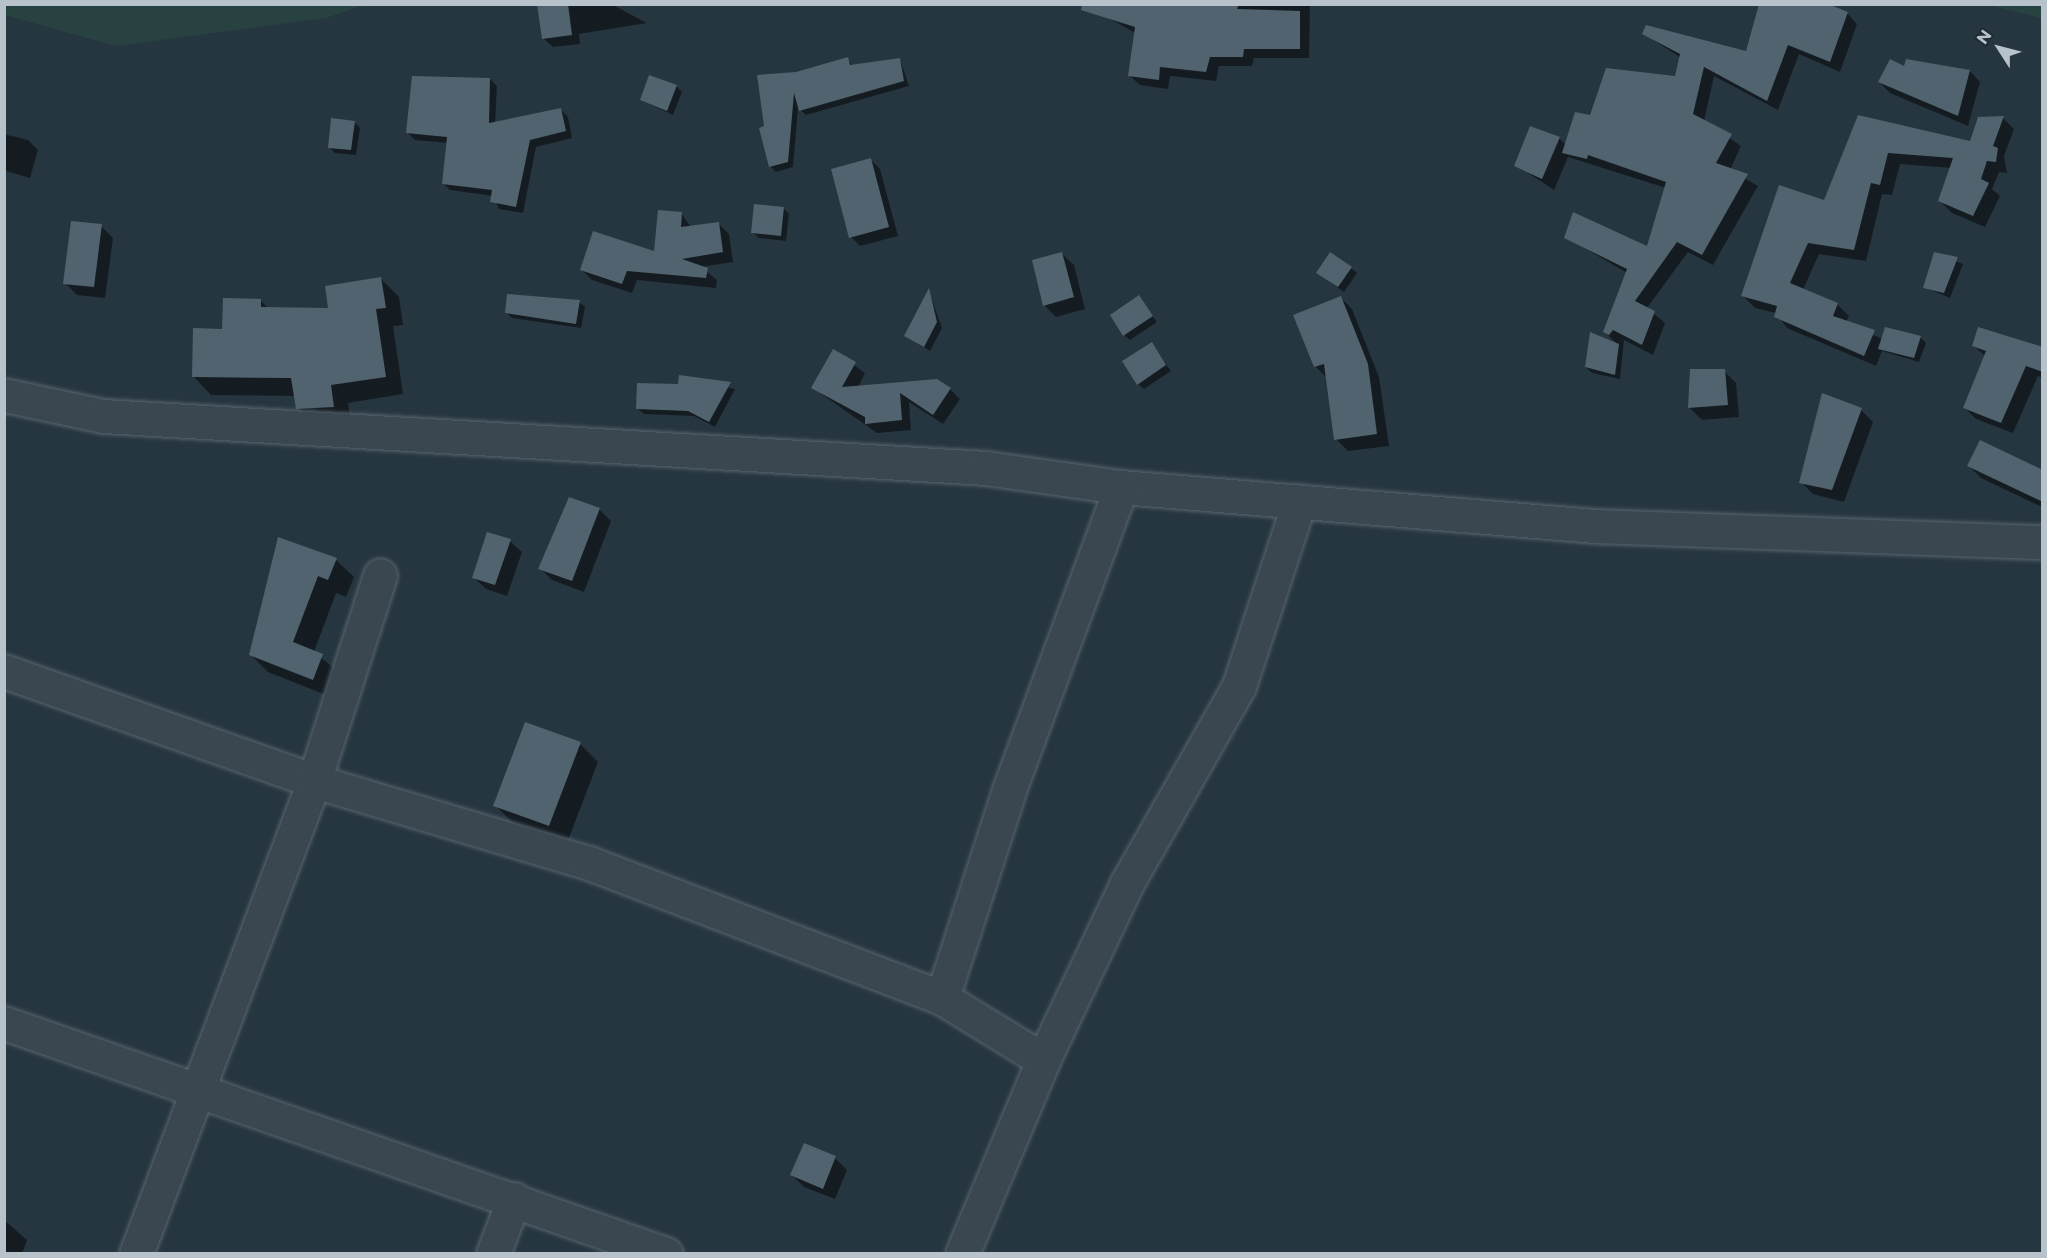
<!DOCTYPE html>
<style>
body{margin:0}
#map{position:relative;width:2047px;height:1258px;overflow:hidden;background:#263641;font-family:Montserrat,sans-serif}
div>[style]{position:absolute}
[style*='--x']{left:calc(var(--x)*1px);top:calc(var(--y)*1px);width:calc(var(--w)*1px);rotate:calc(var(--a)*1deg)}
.green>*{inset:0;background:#284241}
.shadow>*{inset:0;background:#0007}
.building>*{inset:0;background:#51636e}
.roads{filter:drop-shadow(0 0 2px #58656e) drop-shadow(0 0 2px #58656e)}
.minor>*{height:33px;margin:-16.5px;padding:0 16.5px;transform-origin:16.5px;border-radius:16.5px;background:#3a4751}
span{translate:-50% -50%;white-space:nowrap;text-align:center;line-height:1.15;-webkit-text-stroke:5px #1f2c36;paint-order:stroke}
.frame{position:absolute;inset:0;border:6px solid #b7c2cb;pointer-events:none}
.north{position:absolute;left:1969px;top:18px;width:60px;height:60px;-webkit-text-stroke:4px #1f2c36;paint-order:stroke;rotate:306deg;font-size:16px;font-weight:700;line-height:24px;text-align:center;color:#b7c2cb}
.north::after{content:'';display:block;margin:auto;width:21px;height:27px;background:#b7c2cb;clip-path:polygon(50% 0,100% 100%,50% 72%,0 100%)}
</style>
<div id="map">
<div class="green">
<div style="clip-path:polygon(4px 5px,5px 4px,364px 5px,326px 18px,116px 46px,5px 15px)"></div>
<div style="clip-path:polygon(1987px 5px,2042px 5px,2042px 19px,2022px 13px)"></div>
</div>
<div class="shadow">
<div style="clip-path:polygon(556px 4px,611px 4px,647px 23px,579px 34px,580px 44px,553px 47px,543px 38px)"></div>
<div style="clip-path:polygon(1230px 4px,1310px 4px,1309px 58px,1254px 58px,1252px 66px,1219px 66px,1216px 81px,1170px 76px,1168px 89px,1140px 85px,1130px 76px,1135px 33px,1107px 17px)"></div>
<div style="clip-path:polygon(1847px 13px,1857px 24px,1840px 72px,1799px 54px,1778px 110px,1714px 76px,1704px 121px,1741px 146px,1730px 170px,1758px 186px,1713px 265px,1688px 252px,1647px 308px,1665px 323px,1653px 355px,1624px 340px,1620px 379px,1592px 373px,1586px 367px,1618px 345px,1605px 332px,1627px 273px,1566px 237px,1648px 248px,1666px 188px,1568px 157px,1554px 190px,1516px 165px,1559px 138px,1566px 145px,1591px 117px,1676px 77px,1681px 58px,1644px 34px,1747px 53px)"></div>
<div style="clip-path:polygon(847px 59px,853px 66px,900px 59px,909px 86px,806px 115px,798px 108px,793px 167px,776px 172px,770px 166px,766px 127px,796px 74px)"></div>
<div style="clip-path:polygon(1970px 71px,1980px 82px,1968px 126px,1890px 93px,1879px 82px)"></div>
<div style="clip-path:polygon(490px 79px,497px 86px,495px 124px,561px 110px,568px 117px,572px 138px,536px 147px,523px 213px,499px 209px,493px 196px,450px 190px,443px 183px,448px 143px,415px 140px,408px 133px)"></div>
<div style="clip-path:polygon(676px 86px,682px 92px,673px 115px,641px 100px)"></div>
<div style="clip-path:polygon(1859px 117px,1971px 143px,2003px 118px,2014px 129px,2004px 156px,2007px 173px,1999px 172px,1992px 189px,2000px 196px,1985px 227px,1952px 213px,1940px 201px,1951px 168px,1900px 164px,1892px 195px,1882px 194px,1866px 261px,1819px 254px,1803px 290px,1837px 304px,1849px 316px,1846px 322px,1882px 339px,1920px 337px,1926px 343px,1919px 362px,1882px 351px,1876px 366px,1787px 328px,1776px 313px,1755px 308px,1743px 296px,1825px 202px)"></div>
<div style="clip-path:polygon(354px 122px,360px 128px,356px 155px,335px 153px,329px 147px)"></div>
<div style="clip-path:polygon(4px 134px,28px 140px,38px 150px,30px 178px,6px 171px,6px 190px)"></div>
<div style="clip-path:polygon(871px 160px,880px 169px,898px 236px,860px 246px,851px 237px)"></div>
<div style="clip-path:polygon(783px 208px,789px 214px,786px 241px,759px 238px,753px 233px)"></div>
<div style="clip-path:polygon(681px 213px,691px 227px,719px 224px,729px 234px,733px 262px,701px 267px,717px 280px,716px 288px,637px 280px,632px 293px,592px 280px,582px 270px,655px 253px)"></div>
<div style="clip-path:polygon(101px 226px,113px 238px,105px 298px,77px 295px,65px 283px)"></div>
<div style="clip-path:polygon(1935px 253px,1963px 264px,1950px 298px,1924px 287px)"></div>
<div style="clip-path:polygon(1062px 254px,1074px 265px,1085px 309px,1056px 317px,1044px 305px)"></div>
<div style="clip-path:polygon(1351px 268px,1357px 273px,1344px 292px,1318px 273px)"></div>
<div style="clip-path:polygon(381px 279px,399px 297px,403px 325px,393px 326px,403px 394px,348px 403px,351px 424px,316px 426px,298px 408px,296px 396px,211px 395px,194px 377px,224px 330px,260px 300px,268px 308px,330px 309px)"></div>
<div style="clip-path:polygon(929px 291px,942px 328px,930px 351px,906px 336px)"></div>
<div style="clip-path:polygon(1139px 297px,1157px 322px,1130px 340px,1124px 335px)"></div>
<div style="clip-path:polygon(1340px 297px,1352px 309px,1379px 377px,1389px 446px,1348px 451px,1336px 439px,1327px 378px,1316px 367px,1295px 315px)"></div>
<div style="clip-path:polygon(579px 302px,585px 307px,581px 328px,512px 318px,506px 312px)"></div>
<div style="clip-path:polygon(1151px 344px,1171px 371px,1144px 389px,1138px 384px)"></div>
<div style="clip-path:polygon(1974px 346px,2042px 349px,2042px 378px,2038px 376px,2013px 433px,1976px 419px,1965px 408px,1986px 357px)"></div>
<div style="clip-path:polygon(834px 351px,865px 373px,858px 388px,950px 389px,960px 399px,943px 424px,909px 402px,911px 430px,877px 433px,813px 388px)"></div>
<div style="clip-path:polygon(1724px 371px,1736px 383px,1739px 417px,1702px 420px,1690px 408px)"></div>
<div style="clip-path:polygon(681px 377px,735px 389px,715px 427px,694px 416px,644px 414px,638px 409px,679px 385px)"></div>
<div style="clip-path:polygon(1861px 410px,1873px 422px,1844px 502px,1813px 494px,1801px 482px)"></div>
<div style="clip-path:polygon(1969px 466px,2042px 472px,2042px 507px,1981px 478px)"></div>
<div style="clip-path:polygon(599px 509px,611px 521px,584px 592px,552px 580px,540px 568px)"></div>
<div style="clip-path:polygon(279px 539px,336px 560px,354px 577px,346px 597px,336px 593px,314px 652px,340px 673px,331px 697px,268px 672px,250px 654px)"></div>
<div style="clip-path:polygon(510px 541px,522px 552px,507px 596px,486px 589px,474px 578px)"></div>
<div style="clip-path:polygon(580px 744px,598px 762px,567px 843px,513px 823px,495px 805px)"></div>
<div style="clip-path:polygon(835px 1158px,847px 1170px,835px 1199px,804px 1187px,792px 1175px)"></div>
<div style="clip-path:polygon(4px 1220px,27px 1240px,22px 1254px,4px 1254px)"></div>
</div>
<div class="building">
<div style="clip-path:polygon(537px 4px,568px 4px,572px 35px,542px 39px)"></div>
<div style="clip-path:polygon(1082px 4px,1239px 4px,1237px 9px,1300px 11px,1300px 49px,1244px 49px,1243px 57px,1210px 57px,1206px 72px,1160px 67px,1159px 80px,1128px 76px,1135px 27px,1081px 10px)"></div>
<div style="clip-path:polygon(1759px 4px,1828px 4px,1848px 12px,1830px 62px,1788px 45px,1767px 101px,1704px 67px,1693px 114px,1732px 134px,1716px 163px,1748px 174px,1702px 255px,1677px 242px,1635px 301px,1655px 311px,1642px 345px,1613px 330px,1609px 335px,1603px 332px,1627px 269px,1564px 238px,1573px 212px,1647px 246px,1666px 182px,1588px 155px,1587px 159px,1562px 153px,1575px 112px,1590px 115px,1606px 68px,1675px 76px,1680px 54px,1642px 34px,1646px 25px,1746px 51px)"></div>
<div style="clip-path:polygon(848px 57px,850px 65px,900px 58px,904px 81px,799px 111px,794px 93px,788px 162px,769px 167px,759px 128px,764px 126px,757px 75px,796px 72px)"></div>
<div style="clip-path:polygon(1890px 59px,1904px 66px,1906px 59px,1970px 70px,1958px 116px,1878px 82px)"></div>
<div style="clip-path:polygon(649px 75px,677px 85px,667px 111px,640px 100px)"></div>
<div style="clip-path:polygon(412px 76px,490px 78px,489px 123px,561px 108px,566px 131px,530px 140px,516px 207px,490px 202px,492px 190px,442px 184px,447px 137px,406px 133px)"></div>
<div style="clip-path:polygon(1858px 115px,1970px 141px,1978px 117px,2004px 116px,1993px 146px,1998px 148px,1996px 162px,1987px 161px,1981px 179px,1989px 183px,1973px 216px,1938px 201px,1953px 158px,1888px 153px,1880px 185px,1871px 183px,1854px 250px,1808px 243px,1790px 283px,1838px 303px,1833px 316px,1875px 330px,1864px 356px,1774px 317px,1777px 306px,1741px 296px,1779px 185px,1824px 200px)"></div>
<div style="clip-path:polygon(331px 118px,355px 121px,351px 150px,328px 148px)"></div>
<div style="clip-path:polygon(1530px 126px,1560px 137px,1542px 179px,1514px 166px)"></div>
<div style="clip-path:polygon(871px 158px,889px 227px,849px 238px,831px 169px)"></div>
<div style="clip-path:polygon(754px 204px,784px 207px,781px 236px,751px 233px)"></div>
<div style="clip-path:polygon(658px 210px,682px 212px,681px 227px,719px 222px,723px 252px,682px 259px,708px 268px,706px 278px,627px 271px,622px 284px,580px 270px,593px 231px,654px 251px)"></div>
<div style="clip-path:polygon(71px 221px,102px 224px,94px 287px,63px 284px)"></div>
<div style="clip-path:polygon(1062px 252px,1074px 297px,1043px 306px,1032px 260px)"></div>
<div style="clip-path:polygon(1330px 252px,1352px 267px,1338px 287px,1316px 273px)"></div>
<div style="clip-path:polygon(1934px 252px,1958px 257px,1944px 293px,1923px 288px)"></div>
<div style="clip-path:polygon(381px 277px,386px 308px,376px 309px,386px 377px,331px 385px,334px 407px,296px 409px,291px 378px,192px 377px,193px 328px,222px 329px,223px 298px,261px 299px,261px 307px,328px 308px,325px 286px)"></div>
<div style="clip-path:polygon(929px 288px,937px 322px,924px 347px,904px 336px)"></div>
<div style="clip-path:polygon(507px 294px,580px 300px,576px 324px,505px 313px)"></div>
<div style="clip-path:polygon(1139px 295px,1153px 316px,1123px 336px,1110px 315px)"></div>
<div style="clip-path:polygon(1341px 296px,1368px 364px,1377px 434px,1334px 440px,1324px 364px,1314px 367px,1293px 315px)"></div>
<div style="clip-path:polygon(1885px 327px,1921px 336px,1914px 358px,1878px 349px)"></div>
<div style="clip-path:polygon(1978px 327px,2043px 347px,2043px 372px,2026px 366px,2001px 423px,1963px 408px,1986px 351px,1972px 346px)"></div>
<div style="clip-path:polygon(1590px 332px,1619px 344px,1615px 375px,1585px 367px)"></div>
<div style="clip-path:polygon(1152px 342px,1166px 365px,1137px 385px,1122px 361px)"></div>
<div style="clip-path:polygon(833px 349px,856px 362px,842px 387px,937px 379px,951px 388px,933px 415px,900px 393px,902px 420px,865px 424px,865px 417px,811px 388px)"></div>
<div style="clip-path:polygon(1690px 369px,1725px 369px,1728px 405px,1688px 408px)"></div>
<div style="clip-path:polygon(679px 375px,731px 382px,709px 422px,688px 411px,636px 409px,637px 383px,678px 384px)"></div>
<div style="clip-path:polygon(1822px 393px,1862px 408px,1832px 490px,1799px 483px)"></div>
<div style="clip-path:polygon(1980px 440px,2043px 470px,2043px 502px,1967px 466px)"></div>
<div style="clip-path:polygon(569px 497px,600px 508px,572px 581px,538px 569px)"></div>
<div style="clip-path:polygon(487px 532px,511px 539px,495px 585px,472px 578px)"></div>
<div style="clip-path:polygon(278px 537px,337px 558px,328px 580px,318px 576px,293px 642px,323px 654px,313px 680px,249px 655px)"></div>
<div style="clip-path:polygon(525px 722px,581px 742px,549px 826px,493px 806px)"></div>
<div style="clip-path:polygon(804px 1143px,836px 1156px,823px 1189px,790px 1175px)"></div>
</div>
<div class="roads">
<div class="minor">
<div style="--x:4;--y:395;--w:101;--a:12"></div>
<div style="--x:103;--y:416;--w:884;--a:3.37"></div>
<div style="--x:985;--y:468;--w:137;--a:8"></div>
<div style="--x:1121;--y:487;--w:480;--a:4.7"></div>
<div style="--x:1599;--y:526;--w:443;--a:2.1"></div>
<div style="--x:4;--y:671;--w:329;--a:19.5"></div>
<div style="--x:314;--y:781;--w:287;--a:16.6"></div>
<div style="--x:589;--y:863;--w:378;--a:20.9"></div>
<div style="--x:942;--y:998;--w:119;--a:31.5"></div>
<div style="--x:942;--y:998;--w:219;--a:-72.1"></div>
<div style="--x:1009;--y:790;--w:323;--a:-69.7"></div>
<div style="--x:4;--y:1023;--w:701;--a:19.24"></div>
<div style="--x:136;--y:1254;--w:505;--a:-69.38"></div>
<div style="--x:314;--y:781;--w:216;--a:-72.2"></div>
<div style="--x:493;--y:1254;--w:59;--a:-69.1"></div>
<div style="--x:962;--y:1254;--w:210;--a:-67.3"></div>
<div style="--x:1043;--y:1060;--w:196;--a:-64.6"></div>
<div style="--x:1127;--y:883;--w:227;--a:-60.4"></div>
<div style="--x:1239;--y:686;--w:194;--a:-71.9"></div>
</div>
</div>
<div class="frame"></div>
<div class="north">N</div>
</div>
